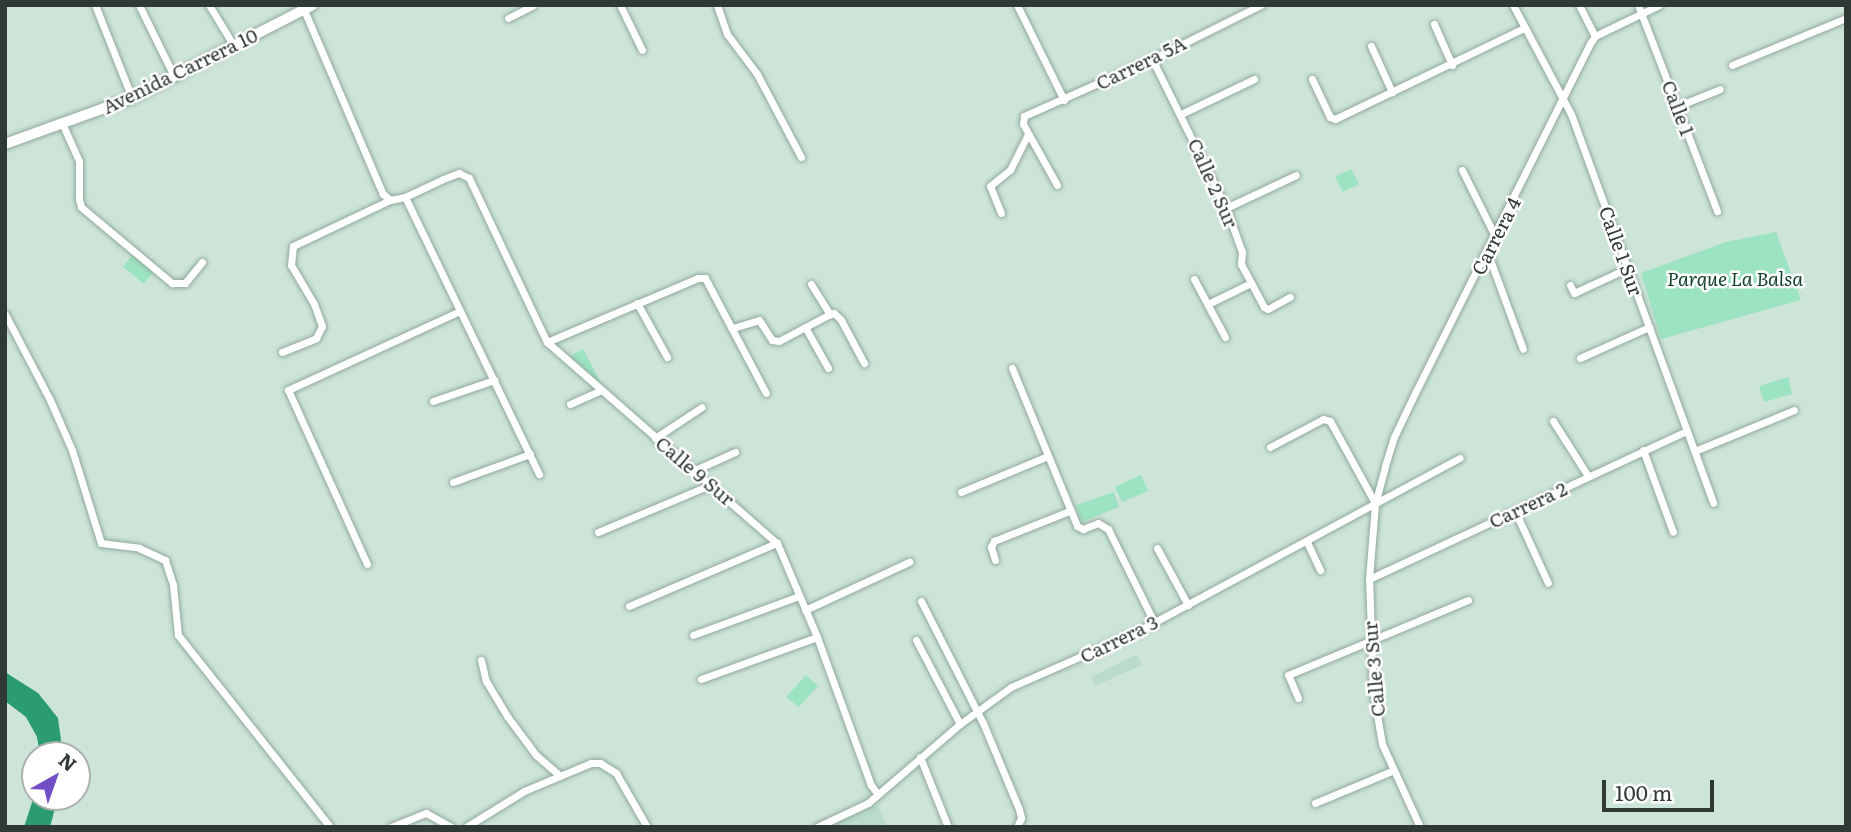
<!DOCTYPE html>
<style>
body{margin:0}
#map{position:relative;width:1851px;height:832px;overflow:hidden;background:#cce5d8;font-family:Literata,serif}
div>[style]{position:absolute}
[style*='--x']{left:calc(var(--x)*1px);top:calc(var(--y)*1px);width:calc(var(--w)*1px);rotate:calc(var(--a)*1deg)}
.built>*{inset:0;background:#bbdccb}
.green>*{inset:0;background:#9ce3c1}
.water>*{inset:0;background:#2a9c70}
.roads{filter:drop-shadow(0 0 2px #91a99c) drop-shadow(0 0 2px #91a99c)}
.street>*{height:7px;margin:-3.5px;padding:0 3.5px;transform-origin:3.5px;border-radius:3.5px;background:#fff}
.secondary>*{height:10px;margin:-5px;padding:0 5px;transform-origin:5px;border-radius:5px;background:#fff}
span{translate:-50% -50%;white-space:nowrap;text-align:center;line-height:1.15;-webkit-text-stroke:5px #fff;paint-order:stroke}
.street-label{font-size:19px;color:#303a35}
.park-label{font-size:19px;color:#14422f;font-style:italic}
.frame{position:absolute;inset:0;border:7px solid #303a35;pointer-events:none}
.north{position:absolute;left:21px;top:741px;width:70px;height:70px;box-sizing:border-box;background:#fff;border:2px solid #acb0ae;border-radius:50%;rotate:40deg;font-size:19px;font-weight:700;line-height:28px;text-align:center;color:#303a35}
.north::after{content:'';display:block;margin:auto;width:24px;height:32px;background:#734ec7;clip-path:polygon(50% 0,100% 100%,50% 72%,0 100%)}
.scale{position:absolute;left:1602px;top:780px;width:112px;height:32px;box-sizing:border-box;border:4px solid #303a35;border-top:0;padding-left:9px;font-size:21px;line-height:24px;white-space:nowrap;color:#303a35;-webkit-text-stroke:5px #fff;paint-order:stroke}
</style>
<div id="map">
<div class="built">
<div style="clip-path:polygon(1137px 654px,1142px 665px,1095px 686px,1091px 677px)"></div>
<div style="clip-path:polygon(878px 805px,887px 827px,826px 827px,870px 808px)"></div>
</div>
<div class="green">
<div style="clip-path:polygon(1351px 169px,1359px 184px,1343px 192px,1335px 177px)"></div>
<div style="clip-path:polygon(1776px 232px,1801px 300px,1661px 339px,1641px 273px,1726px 242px)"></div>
<div style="clip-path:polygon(133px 254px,154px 271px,144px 284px,123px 267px)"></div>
<div style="clip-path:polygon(583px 349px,602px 385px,570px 356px)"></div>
<div style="clip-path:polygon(1788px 377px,1792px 394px,1764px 402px,1759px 386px)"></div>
<div style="clip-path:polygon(1141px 475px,1148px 491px,1122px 502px,1115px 487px)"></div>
<div style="clip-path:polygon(1114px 492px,1119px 507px,1082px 522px,1076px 505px)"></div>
<div style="clip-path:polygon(806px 675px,818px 686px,799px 707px,786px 697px)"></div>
</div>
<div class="water">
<div style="clip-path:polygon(5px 672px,38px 693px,58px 718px,63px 755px,40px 755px,37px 737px,26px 717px,5px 701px)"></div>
<div style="clip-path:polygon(35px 793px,35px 797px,58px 797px,50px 827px,24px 827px)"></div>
</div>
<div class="roads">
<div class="street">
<div style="--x:95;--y:5;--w:100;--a:68.3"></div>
<div style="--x:139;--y:5;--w:79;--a:63.8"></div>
<div style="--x:209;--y:5;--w:48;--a:58.6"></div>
<div style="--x:620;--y:5;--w:50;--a:63.9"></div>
<div style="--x:717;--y:5;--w:31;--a:71"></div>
<div style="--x:727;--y:34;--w:50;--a:53.1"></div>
<div style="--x:757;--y:74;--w:94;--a:62.1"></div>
<div style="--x:1017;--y:5;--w:106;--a:63.7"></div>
<div style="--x:1513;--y:5;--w:123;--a:62"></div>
<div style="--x:1571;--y:114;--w:414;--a:69.9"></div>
<div style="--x:1579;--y:5;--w:35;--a:63"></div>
<div style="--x:1638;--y:5;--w:221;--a:69"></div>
<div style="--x:304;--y:10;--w:200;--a:66.8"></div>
<div style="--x:383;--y:194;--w:9;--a:41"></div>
<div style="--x:508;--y:18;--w:28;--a:-27"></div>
<div style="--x:1434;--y:24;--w:45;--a:66.3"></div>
<div style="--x:1371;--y:46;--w:51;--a:65.5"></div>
<div style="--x:1152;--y:59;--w:166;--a:63.6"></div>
<div style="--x:1226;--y:208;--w:47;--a:70"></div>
<div style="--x:1242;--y:252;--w:12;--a:95"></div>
<div style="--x:1241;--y:264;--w:49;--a:61.9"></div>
<div style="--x:1264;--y:307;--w:4;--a:27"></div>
<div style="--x:1268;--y:309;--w:25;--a:-29"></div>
<div style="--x:1732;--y:65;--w:123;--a:-22.4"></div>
<div style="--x:1312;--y:79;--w:42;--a:64.7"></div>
<div style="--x:1330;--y:117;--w:5;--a:22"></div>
<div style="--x:1335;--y:119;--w:210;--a:-25.7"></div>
<div style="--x:1678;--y:106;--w:45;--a:-22"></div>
<div style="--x:1181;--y:114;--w:81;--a:-25.6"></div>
<div style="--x:62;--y:123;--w:42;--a:65.9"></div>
<div style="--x:79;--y:161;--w:38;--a:90"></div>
<div style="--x:79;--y:199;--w:8;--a:76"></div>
<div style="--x:81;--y:207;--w:119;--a:39.9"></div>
<div style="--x:172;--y:283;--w:13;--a:0"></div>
<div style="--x:185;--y:283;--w:27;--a:-51"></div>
<div style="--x:1462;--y:170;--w:76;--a:63.4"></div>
<div style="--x:1057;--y:185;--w:70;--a:-119.1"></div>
<div style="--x:1023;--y:124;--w:8;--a:-83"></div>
<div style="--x:1024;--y:116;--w:140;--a:-24"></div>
<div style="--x:1152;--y:59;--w:122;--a:-26.4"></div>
<div style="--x:405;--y:197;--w:308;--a:64.2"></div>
<div style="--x:1226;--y:208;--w:77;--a:-25.2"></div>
<div style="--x:1001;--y:213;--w:29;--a:-112"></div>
<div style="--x:990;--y:186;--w:26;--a:-39"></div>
<div style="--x:1010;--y:170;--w:40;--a:-63.4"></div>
<div style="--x:1488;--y:254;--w:101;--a:69.8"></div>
<div style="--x:1194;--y:279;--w:66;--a:61.9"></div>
<div style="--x:811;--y:284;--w:36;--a:58"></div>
<div style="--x:830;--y:314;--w:4;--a:-14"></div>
<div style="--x:834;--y:313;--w:10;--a:45"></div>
<div style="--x:841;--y:320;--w:49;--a:61.9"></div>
<div style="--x:1570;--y:285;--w:9;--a:63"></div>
<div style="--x:1574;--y:293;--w:60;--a:-24.8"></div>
<div style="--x:637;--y:303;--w:62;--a:60.9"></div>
<div style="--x:1208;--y:304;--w:48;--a:-26"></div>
<div style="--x:5;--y:314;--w:97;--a:62.4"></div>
<div style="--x:50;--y:400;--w:55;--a:66.3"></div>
<div style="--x:72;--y:450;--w:97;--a:72.7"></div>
<div style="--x:101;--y:543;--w:38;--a:7"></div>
<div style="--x:139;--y:548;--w:29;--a:25"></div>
<div style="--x:165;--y:560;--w:26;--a:72"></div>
<div style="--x:173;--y:585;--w:50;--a:84.3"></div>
<div style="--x:178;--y:635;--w:245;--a:51.6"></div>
<div style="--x:805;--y:327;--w:47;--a:60.7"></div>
<div style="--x:733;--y:328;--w:27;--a:-17"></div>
<div style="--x:759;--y:320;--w:24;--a:57"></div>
<div style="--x:772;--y:340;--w:7;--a:8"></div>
<div style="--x:779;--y:341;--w:58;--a:-27.9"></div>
<div style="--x:547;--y:342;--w:164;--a:-23"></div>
<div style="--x:698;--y:278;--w:7;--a:0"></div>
<div style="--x:705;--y:278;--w:130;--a:62.1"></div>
<div style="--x:282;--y:352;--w:37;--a:-22"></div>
<div style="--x:316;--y:338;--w:13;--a:-63"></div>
<div style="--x:322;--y:326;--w:23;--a:-110"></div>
<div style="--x:314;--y:304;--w:45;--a:-120.5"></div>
<div style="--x:291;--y:265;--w:19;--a:-84"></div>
<div style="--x:293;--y:246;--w:107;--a:-25.4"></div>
<div style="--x:390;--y:200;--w:15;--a:-11"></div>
<div style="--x:405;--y:197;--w:42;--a:-25.3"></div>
<div style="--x:443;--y:179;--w:17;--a:-21"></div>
<div style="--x:459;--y:173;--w:11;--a:27"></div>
<div style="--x:469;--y:178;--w:182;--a:64.6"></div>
<div style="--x:547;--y:342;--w:305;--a:41.2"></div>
<div style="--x:777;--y:543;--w:102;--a:66.9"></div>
<div style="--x:817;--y:637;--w:158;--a:70"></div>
<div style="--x:871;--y:785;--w:9;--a:54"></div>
<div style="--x:1580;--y:358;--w:76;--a:-24.2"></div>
<div style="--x:1012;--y:368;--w:171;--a:67.6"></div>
<div style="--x:1077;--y:526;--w:7;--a:27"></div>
<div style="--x:1083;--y:529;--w:16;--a:-22"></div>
<div style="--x:1098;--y:523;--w:12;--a:31"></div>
<div style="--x:1108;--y:529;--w:104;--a:63.7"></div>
<div style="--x:433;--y:401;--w:65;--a:-19"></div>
<div style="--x:570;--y:404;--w:32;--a:-24"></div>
<div style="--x:1553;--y:421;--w:65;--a:57.5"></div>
<div style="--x:655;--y:438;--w:56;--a:-33.4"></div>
<div style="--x:1270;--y:447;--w:60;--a:-27.8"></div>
<div style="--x:1323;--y:419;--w:7;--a:16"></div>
<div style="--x:1330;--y:421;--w:94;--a:61.2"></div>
<div style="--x:1643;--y:450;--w:87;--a:69.9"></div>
<div style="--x:1695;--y:451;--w:107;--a:-22.5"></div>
<div style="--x:695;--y:470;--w:44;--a:-24.2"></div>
<div style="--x:453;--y:482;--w:82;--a:-20"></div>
<div style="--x:961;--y:492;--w:94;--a:-22.5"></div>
<div style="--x:1515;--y:511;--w:79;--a:65.4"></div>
<div style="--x:598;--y:532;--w:121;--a:-22.8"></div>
<div style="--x:1307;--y:542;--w:31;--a:65"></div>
<div style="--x:1157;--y:548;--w:65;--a:61.5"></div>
<div style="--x:995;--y:560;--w:14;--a:-107"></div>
<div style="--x:991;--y:547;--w:7;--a:-63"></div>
<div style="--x:994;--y:541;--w:81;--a:-21.8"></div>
<div style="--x:367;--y:564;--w:191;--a:-114.4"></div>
<div style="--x:288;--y:390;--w:189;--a:-24.7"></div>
<div style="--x:1369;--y:579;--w:350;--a:-25"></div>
<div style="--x:921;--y:601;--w:137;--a:63.1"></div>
<div style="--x:983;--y:723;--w:93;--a:67.3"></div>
<div style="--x:1019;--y:809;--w:9;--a:77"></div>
<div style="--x:1021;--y:818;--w:10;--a:114"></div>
<div style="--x:629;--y:606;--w:161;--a:-23.1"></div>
<div style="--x:805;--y:610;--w:115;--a:-24.8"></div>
<div style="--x:693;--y:635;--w:113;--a:-20.2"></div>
<div style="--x:916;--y:640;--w:95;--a:62.4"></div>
<div style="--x:481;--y:660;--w:22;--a:77"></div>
<div style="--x:486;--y:681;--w:41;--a:59"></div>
<div style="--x:507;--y:716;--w:49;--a:53.4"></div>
<div style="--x:536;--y:755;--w:32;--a:41"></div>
<div style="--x:701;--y:679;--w:123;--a:-19.9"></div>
<div style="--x:1298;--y:698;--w:25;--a:-113"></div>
<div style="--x:1288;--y:675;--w:195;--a:-22.6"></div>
<div style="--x:920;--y:757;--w:75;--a:68.2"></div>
<div style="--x:1315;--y:803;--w:83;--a:-22.6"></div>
<div style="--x:391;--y:827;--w:38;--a:-22"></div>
<div style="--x:426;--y:813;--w:29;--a:29"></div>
<div style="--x:466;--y:827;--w:68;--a:-31.8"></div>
<div style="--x:524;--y:791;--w:73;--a:-22.7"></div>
<div style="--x:591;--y:763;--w:9;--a:0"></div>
<div style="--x:600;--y:763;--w:19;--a:32"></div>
<div style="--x:616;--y:773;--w:62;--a:60.1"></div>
<div style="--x:817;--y:827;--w:56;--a:-25.2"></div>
<div style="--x:868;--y:803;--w:121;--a:-40.7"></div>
<div style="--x:960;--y:724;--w:63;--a:-36"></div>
<div style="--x:1011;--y:687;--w:141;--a:-23.8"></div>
<div style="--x:1140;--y:630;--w:363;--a:-28.3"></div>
<div style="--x:1420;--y:827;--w:91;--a:-114.6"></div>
<div style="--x:1382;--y:744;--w:54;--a:-99.6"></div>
<div style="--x:1373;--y:691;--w:112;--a:-92"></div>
<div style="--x:1369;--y:579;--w:75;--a:-85.4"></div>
<div style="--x:1375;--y:504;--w:39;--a:-75"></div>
<div style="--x:1385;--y:466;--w:30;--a:-73"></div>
<div style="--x:1394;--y:437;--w:49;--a:-64.5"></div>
<div style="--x:1415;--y:393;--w:393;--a:-63.4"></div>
<div style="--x:1591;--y:42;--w:7;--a:-56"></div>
<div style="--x:1595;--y:36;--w:71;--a:-25.8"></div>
</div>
<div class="secondary">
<div style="--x:5;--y:144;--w:135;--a:-19.9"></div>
<div style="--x:132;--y:98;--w:203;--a:-27.2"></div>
</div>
</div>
<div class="street-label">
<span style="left:1141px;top:63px;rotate:-26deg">Carrera 5A</span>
<span style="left:180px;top:71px;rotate:-26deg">Avenida Carrera 10</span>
<span style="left:1678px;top:108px;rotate:69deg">Calle 1</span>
<span style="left:1213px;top:183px;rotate:66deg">Calle 2 Sur</span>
<span style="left:1496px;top:236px;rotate:-63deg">Carrera 4</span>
<span style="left:1621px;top:251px;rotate:70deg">Calle 1 Sur</span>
<span style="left:695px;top:471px;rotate:40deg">Calle 9 Sur</span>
<span style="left:1528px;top:505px;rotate:-25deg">Carrera 2</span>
<span style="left:1119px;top:639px;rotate:-26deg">Carrera 3</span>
<span style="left:1374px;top:669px;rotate:-95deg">Calle 3 Sur</span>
</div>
<div class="park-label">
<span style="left:1735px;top:279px">Parque La Balsa</span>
</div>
<div class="frame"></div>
<div class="north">N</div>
<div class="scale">100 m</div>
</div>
